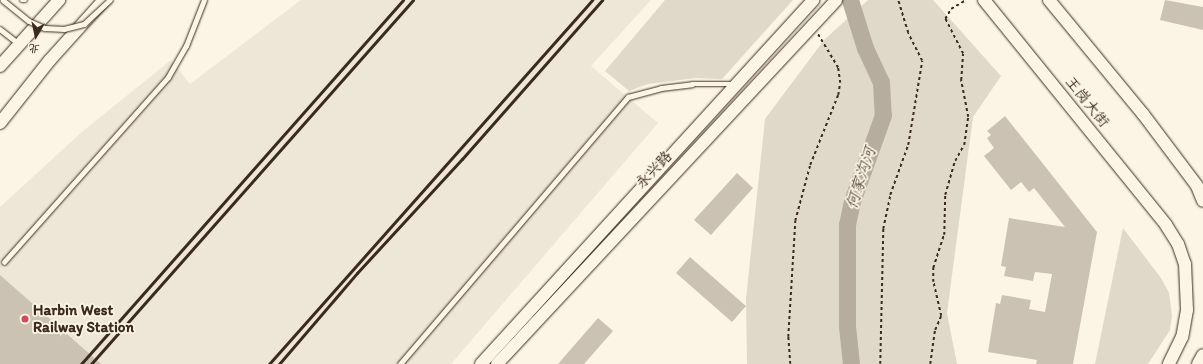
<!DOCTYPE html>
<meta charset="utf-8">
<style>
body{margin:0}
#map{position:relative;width:1203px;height:364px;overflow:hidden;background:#fcf5e5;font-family:Itim,"LXGW WenKai TC",sans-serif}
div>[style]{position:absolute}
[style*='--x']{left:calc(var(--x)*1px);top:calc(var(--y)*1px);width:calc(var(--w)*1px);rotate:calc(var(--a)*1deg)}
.built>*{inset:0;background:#eee6d6}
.green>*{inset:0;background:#e0d8c8}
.river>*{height:17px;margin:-8.5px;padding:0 8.5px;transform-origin:8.5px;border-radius:8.5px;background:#b7ad9e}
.building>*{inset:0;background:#ccc2b3}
.path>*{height:1.5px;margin-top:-0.75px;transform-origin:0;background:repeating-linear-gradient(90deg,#3b2a1e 0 3px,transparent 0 6px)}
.roads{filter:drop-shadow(0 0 1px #3b2a1e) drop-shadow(0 0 1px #3b2a1e)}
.service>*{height:4.5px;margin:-2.25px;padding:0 2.25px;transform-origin:2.25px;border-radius:2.25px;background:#fcf5e5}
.secondary>*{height:12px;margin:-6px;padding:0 6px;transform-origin:6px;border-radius:6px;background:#fcf5e5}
.rail>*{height:3px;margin:-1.5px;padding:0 1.5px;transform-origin:1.5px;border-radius:1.5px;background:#3b2a1e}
.bridges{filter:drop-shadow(0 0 1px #3b2a1e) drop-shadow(0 0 1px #3b2a1e)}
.service-bridge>*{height:4.5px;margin:-2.25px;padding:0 2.25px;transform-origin:2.25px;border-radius:2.25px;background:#fcf5e5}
.dots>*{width:11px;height:11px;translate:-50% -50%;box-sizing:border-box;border:2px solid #fcf5e5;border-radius:50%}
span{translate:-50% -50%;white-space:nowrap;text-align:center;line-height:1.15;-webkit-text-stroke:3.5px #fcf5e5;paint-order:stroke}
.street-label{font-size:15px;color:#3b2a1e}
.poi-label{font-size:15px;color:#3b2a1e;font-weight:700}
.left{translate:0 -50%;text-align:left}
.water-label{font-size:16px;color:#605144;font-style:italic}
.north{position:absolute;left:16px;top:16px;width:40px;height:40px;-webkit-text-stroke:3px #fcf5e5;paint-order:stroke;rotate:189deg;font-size:11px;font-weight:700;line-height:16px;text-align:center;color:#3b2a1e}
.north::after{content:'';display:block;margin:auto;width:14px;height:18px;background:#3b2a1e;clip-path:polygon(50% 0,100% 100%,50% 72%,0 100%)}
</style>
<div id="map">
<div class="built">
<div style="clip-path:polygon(301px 0,651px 0,591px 66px,658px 123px,451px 364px,0 364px,0 207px,83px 131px,171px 60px,190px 84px)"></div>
</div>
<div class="green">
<div style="clip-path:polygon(665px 0,793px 0,722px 79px,696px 78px,648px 84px,629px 91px,605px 71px)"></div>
<div style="clip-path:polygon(868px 0,933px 0,1001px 76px,973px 117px,947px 313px,957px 364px,747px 364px,746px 299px,765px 119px,824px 40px)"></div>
<div style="clip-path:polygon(1123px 228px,1161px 278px,1169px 293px,1172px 316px,1170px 330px,1148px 364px,1095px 364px)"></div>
</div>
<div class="river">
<div style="--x:850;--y:0;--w:50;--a:72.6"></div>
<div style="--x:865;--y:48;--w:38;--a:65"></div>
<div style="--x:881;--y:82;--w:33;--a:87"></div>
<div style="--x:883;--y:115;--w:91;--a:109.8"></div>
<div style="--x:852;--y:201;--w:24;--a:102"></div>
<div style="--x:847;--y:224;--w:102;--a:90"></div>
<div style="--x:847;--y:326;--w:38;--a:84"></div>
</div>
<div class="building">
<div style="clip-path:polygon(1165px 0,1203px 7px,1203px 30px,1160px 20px)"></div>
<div style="clip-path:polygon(1005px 116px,1097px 232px,1073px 364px,1036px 364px,1037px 360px,988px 352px,996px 303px,1000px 304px,1002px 295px,1031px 300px,1029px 309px,1045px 312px,1052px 274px,1035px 272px,1033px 281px,1004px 276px,1006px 267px,1001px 266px,1009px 218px,1065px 227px,1034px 188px,1029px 192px,1021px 182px,1011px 190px,984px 156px,994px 148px,987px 138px,991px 135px,987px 131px)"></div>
<div style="clip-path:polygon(737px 173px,753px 188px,711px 235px,694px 220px)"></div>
<div style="clip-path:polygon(690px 257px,746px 306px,732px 322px,676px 273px)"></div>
<div style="clip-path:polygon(0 275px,101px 364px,0 364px)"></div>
<div style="clip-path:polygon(598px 318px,613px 331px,584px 364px,558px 364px)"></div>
</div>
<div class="path">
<div style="--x:790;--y:364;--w:27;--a:-94"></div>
<div style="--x:788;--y:337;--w:116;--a:-86.5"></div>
<div style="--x:795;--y:221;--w:58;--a:-75"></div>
<div style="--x:810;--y:165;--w:75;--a:-68.2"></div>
<div style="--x:838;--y:95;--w:12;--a:-81"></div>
<div style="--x:840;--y:83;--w:15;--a:-98"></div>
<div style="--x:838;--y:68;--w:39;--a:-121"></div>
<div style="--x:880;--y:364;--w:135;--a:-88.7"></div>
<div style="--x:883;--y:229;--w:35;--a:-78"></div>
<div style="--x:890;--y:195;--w:53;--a:-70.2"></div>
<div style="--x:908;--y:145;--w:85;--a:-80.5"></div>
<div style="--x:922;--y:61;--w:31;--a:-117"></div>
<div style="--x:908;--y:33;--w:34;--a:-107"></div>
<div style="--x:930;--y:364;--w:34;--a:-82"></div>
<div style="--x:935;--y:330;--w:15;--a:-67"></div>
<div style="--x:941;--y:316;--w:35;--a:-103"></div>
<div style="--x:933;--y:282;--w:14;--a:-90"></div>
<div style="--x:933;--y:268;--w:35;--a:-72"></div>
<div style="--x:944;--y:235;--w:40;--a:-88.6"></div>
<div style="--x:945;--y:195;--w:35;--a:-74"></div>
<div style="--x:955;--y:161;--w:18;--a:-61"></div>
<div style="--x:964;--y:145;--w:28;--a:-82"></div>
<div style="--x:968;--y:117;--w:38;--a:-101"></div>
<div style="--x:961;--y:80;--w:26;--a:-86"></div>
<div style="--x:963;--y:54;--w:39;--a:-117"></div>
<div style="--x:945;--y:19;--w:12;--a:-59"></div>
<div style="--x:951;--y:9;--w:17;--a:-31"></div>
</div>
<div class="roads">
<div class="service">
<div style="--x:22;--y:0;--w:3;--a:0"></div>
<div style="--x:0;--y:29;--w:24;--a:38"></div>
<div style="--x:4;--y:262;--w:247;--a:-48.4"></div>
<div style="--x:168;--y:77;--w:36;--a:-60"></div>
<div style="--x:186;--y:46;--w:49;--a:-68.6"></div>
<div style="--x:400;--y:364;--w:351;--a:-49.5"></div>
<div style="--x:628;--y:97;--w:34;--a:-15"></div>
<div style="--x:661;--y:88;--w:31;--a:-7"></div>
<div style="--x:692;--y:84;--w:42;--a:0"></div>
</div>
<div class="secondary">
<div style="--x:984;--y:0;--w:289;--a:51"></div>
<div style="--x:1166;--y:225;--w:22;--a:58"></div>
<div style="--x:1178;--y:244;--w:21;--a:71"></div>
<div style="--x:1185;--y:264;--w:46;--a:87.5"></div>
<div style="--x:1187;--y:310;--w:27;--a:100"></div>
<div style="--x:1182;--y:337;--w:30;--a:116"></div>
<div style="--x:1049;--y:0;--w:148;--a:50.5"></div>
<div style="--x:1143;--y:114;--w:90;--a:53.1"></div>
<div style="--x:1197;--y:186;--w:16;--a:68"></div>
<div style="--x:0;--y:66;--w:89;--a:-48.2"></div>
<div style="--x:0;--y:123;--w:80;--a:-51.6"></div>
<div style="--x:50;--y:60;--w:81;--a:-48"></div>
<div style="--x:481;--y:364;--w:493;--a:-47.6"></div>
<div style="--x:497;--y:364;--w:497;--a:-47"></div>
<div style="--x:1198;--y:364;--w:10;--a:-61"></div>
</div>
</div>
<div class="rail">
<div style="--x:81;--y:364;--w:486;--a:-48.5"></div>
<div style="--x:91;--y:364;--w:486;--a:-48.5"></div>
<div style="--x:269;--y:364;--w:487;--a:-48.4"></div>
<div style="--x:279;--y:364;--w:120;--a:-49.4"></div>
<div style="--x:357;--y:273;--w:155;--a:-47.4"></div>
<div style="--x:462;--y:159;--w:212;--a:-48.6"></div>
</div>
<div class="bridges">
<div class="service-bridge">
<div style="--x:3;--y:0;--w:33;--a:39"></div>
<div style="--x:29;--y:21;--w:17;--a:24"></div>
<div style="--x:45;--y:28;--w:19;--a:3"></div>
<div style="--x:64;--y:29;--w:21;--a:-14"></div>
<div style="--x:84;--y:24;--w:35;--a:-43"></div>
</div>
</div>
<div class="dots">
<div style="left:25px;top:319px;background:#d1495b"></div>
</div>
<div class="street-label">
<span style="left:1087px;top:102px;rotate:51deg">王岗大街</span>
<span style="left:654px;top:170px;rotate:-47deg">永兴路</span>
</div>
<div class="poi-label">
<span class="left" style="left:33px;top:319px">Harbin West<br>Railway Station</span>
</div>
<div class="water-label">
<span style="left:861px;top:178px;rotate:-72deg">何家沟河</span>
</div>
<div class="north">北</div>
</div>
